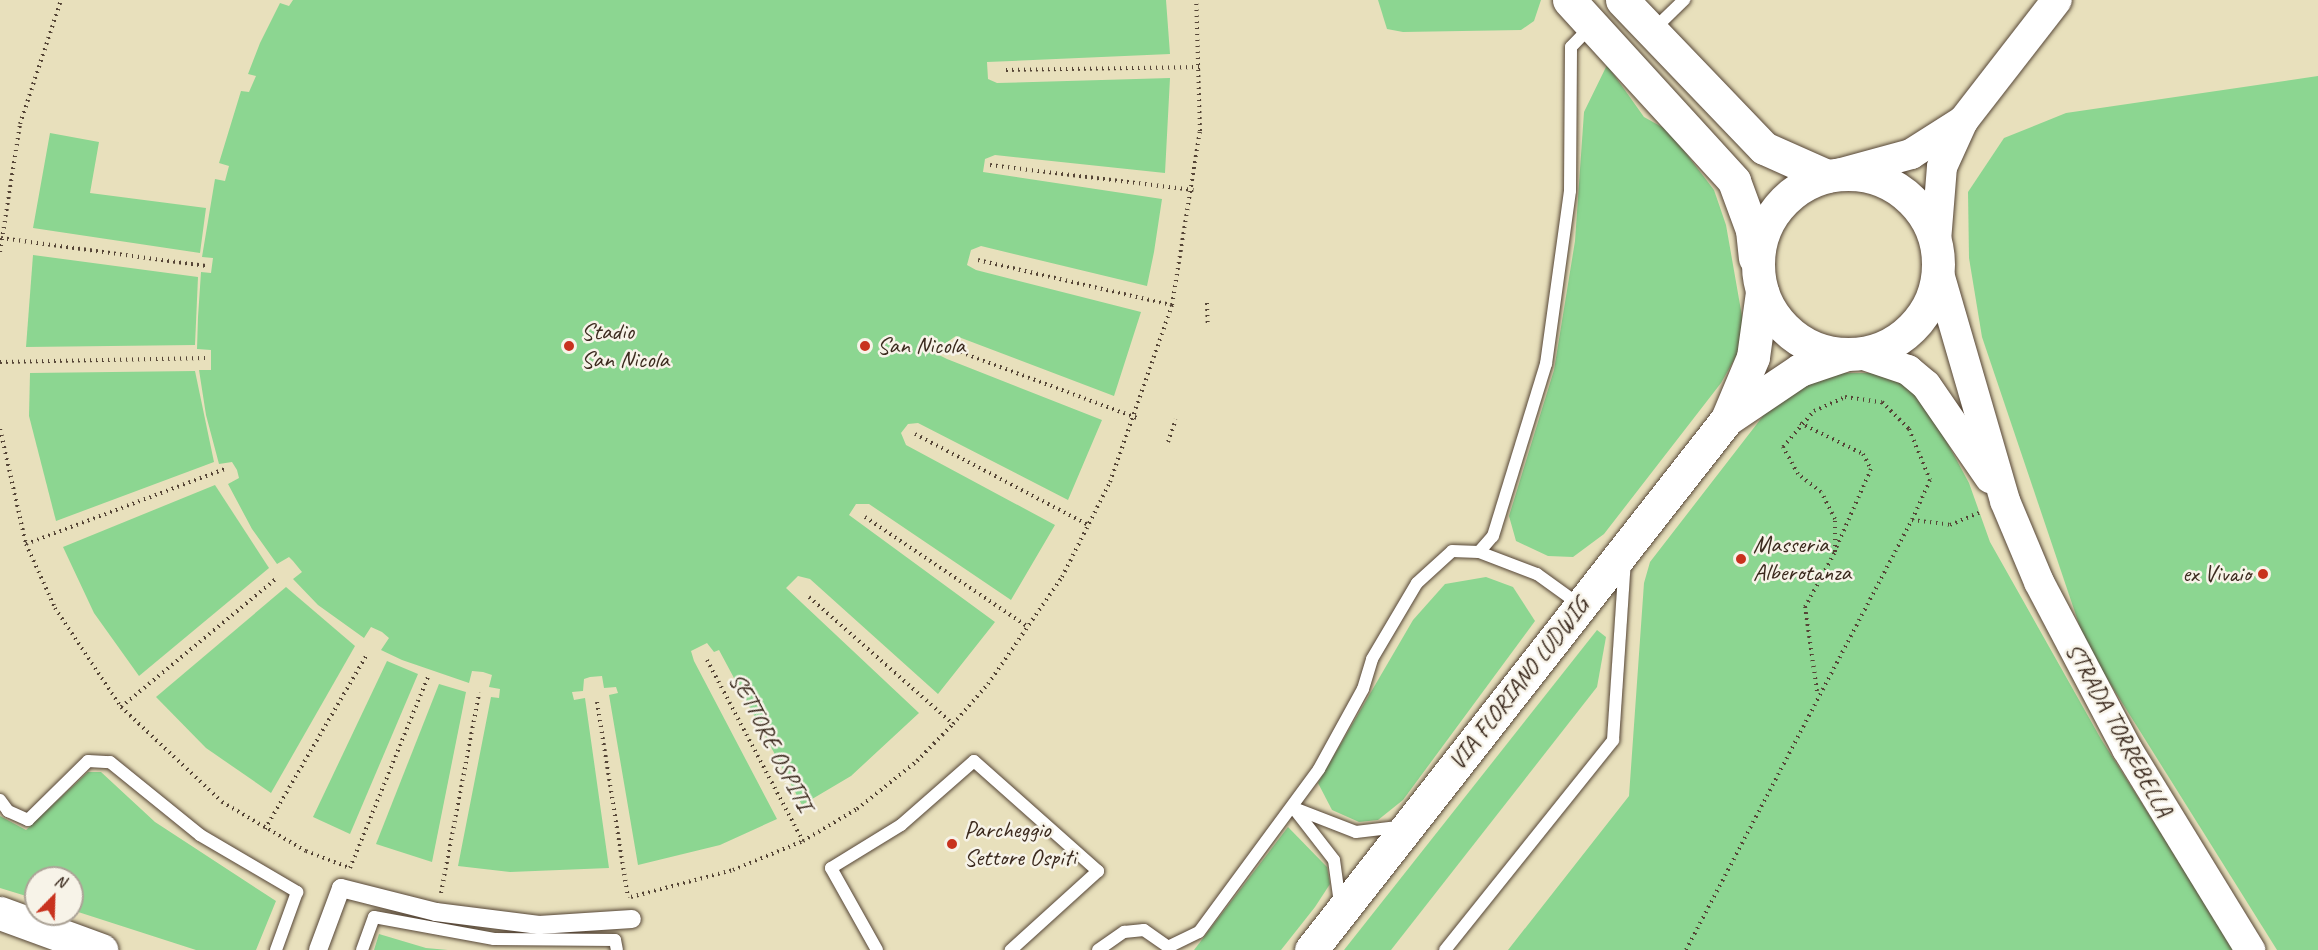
<!DOCTYPE html>
<style>
body{margin:0}
#map{position:relative;width:2318px;height:950px;overflow:hidden;background:#e8e0bc;font-family:Caveat,sans-serif}
div>[style]{position:absolute}
[style*='--x']{left:calc(var(--x)*1px);top:calc(var(--y)*1px);width:calc(var(--w)*1px);rotate:calc(var(--a)*1deg)}
.green>*{inset:0;background:#8cd691}
.path>*{height:4px;margin-top:-2px;transform-origin:0;background:repeating-linear-gradient(90deg,#554536 0 1.5px,transparent 0 6px)}
.roads{filter:drop-shadow(0 0 2px #554536) drop-shadow(0 0 2px #554536)}
.service>*{height:12px;margin:-6px;padding:0 6px;transform-origin:6px;border-radius:6px;background:#fff}
.pedestrian>*{height:18px;margin:-9px;padding:0 9px;transform-origin:9px;border-radius:9px;background:#fff}
.tertiary>*{height:30px;margin:-15px;padding:0 15px;transform-origin:15px;border-radius:15px;background:#fff}
.secondary>*{height:33px;margin:-16.5px;padding:0 16.5px;transform-origin:16.5px;border-radius:16.5px;background:#fff}
.secondary>.ring{margin:-16.5px;padding:0;box-sizing:content-box;background:none;border:33px solid #fff;border-radius:50%}
.dots>*{width:16px;height:16px;translate:-50% -50%;box-sizing:border-box;border:3px solid #f7f3e8;border-radius:50%}
span{translate:-50% -50%;white-space:nowrap;text-align:center;line-height:1.15;-webkit-text-stroke:5px #f7f3e8;paint-order:stroke}
.poi-label{font-size:24px;color:#3b2a1e}
.left{translate:0 -50%;text-align:left}
.right{translate:-100% -50%;text-align:right}
.street-label{font-size:24px;color:#3b2a1e}
.north{position:absolute;left:24px;top:866px;width:60px;height:60px;box-sizing:border-box;background:#f7f3e8;border:2px solid #aca397;border-radius:50%;rotate:23deg;font-size:16px;font-weight:700;line-height:24px;text-align:center;color:#3b2a1e}
.north::after{content:'';display:block;margin:auto;width:21px;height:27px;background:#c8321e;clip-path:polygon(50% 0,100% 100%,50% 72%,0 100%)}
</style>
<div id="map">
<div class="green">
<div style="clip-path:polygon(293px 0,1166px 0,1170px 54px,987px 62px,988px 79px,997px 83px,1170px 78px,1165px 173px,995px 155px,985px 159px,983px 172px,1162px 199px,1154px 252px,1147px 286px,981px 246px,971px 250px,967px 265px,976px 270px,1141px 312px,1114px 396px,956px 336px,940px 347px,939px 355px,947px 359px,1102px 420px,1068px 500px,918px 423px,908px 424px,901px 433px,906px 445px,1055px 525px,1011px 600px,869px 504px,856px 504px,849px 515px,995px 622px,938px 694px,810px 579px,798px 576px,786px 588px,919px 713px,851px 776px,802px 805px,719px 650px,714px 652px,707px 643px,691px 651px,694px 661px,777px 819px,720px 845px,638px 865px,609px 695px,618px 693px,616px 687px,604px 688px,602px 676px,590px 677px,584px 679px,583px 691px,572px 692px,574px 700px,585px 698px,609px 868px,510px 872px,458px 866px,491px 697px,499px 698px,500px 689px,489px 687px,492px 675px,483px 672px,472px 671px,469px 683px,402px 660px,381px 650px,389px 638px,382px 632px,371px 627px,364px 638px,318px 605px,293px 579px,302px 572px,293px 561px,289px 557px,277px 564px,252px 529px,228px 484px,239px 478px,237px 470px,232px 462px,219px 464px,206px 415px,199px 370px,211px 370px,211px 350px,197px 349px,198px 317px,201px 272px,211px 273px,213px 258px,202px 257px,215px 179px,225px 181px,229px 166px,219px 163px,241px 91px,249px 92px,256px 76px,248px 74px,260px 43px,280px 3px,289px 6px)"></div>
<div style="clip-path:polygon(1378px 0,1541px 0,1534px 21px,1521px 30px,1403px 32px,1387px 29px)"></div>
<div style="clip-path:polygon(1607px 65px,1644px 117px,1669px 131px,1714px 190px,1726px 225px,1746px 339px,1721px 383px,1604px 534px,1573px 557px,1548px 556px,1516px 541px,1509px 516px,1554px 370px,1575px 241px,1584px 112px)"></div>
<div style="clip-path:polygon(2318px 76px,2318px 950px,2277px 950px,2086px 645px,1982px 337px,1969px 258px,1968px 192px,2004px 138px,2066px 113px)"></div>
<div style="clip-path:polygon(50px 133px,99px 142px,90px 193px,206px 208px,200px 253px,33px 228px)"></div>
<div style="clip-path:polygon(33px 255px,198px 277px,195px 345px,26px 347px)"></div>
<div style="clip-path:polygon(195px 371px,214px 462px,56px 521px,29px 416px,30px 373px)"></div>
<div style="clip-path:polygon(1831px 373px,1874px 373px,1906px 382px,1935px 420px,1969px 483px,1990px 542px,2101px 739px,2235px 950px,1508px 950px,1629px 796px,1644px 583px,1650px 562px,1780px 394px)"></div>
<div style="clip-path:polygon(215px 485px,269px 568px,139px 676px,94px 613px,63px 547px)"></div>
<div style="clip-path:polygon(1486px 577px,1513px 587px,1535px 621px,1403px 800px,1378px 820px,1359px 822px,1332px 810px,1318px 783px,1413px 620px,1445px 584px)"></div>
<div style="clip-path:polygon(286px 587px,355px 646px,271px 793px,206px 748px,156px 697px)"></div>
<div style="clip-path:polygon(1597px 630px,1606px 637px,1597px 687px,1391px 950px,1344px 950px)"></div>
<div style="clip-path:polygon(387px 661px,418px 674px,350px 834px,313px 817px)"></div>
<div style="clip-path:polygon(439px 684px,466px 692px,432px 862px,376px 844px)"></div>
<div style="clip-path:polygon(88px 772px,101px 772px,155px 822px,276px 901px,256px 950px,196px 950px,72px 910px,72px 878px,36px 878px,36px 899px,0 888px,0 816px,26px 830px)"></div>
<div style="clip-path:polygon(1288px 827px,1327px 867px,1330px 884px,1315px 907px,1281px 950px,1194px 950px)"></div>
<div style="clip-path:polygon(379px 934px,426px 948px,448px 950px,374px 950px)"></div>
</div>
<div class="path">
<div style="--x:1006;--y:70;--w:194;--a:-0.9"></div>
<div style="--x:990;--y:165;--w:205;--a:7"></div>
<div style="--x:1;--y:238;--w:207;--a:7.8"></div>
<div style="--x:0;--y:252;--w:130;--a:-81.1"></div>
<div style="--x:20;--y:124;--w:131;--a:-71.7"></div>
<div style="--x:978;--y:260;--w:199;--a:13.1"></div>
<div style="--x:1207;--y:303;--w:24;--a:88"></div>
<div style="--x:955;--y:350;--w:194;--a:20.5"></div>
<div style="--x:0;--y:362;--w:205;--a:-1.1"></div>
<div style="--x:1800;--y:423;--w:70;--a:26.2"></div>
<div style="--x:1863;--y:454;--w:17;--a:62"></div>
<div style="--x:1871;--y:469;--w:86;--a:113.9"></div>
<div style="--x:0;--y:429;--w:118;--a:77.3"></div>
<div style="--x:26;--y:544;--w:70;--a:65.6"></div>
<div style="--x:55;--y:608;--w:119;--a:56.3"></div>
<div style="--x:121;--y:707;--w:139;--a:43.2"></div>
<div style="--x:222;--y:802;--w:97;--a:30.3"></div>
<div style="--x:306;--y:851;--w:44;--a:21.3"></div>
<div style="--x:915;--y:434;--w:198;--a:27.7"></div>
<div style="--x:1168;--y:442;--w:24;--a:-71"></div>
<div style="--x:865;--y:517;--w:197;--a:34"></div>
<div style="--x:26;--y:544;--w:212;--a:-20.7"></div>
<div style="--x:809;--y:597;--w:192;--a:41.4"></div>
<div style="--x:707;--y:660;--w:205;--a:62.1"></div>
<div style="--x:1817;--y:691;--w:85;--a:-98.1"></div>
<div style="--x:1805;--y:607;--w:63;--a:-61.4"></div>
<div style="--x:1835;--y:552;--w:33;--a:-90"></div>
<div style="--x:1835;--y:519;--w:30;--a:-117"></div>
<div style="--x:1821;--y:492;--w:29;--a:-142"></div>
<div style="--x:1798;--y:474;--w:31;--a:-119"></div>
<div style="--x:1783;--y:447;--w:48;--a:-49.3"></div>
<div style="--x:1814;--y:411;--w:34;--a:-24"></div>
<div style="--x:1845;--y:397;--w:37;--a:8"></div>
<div style="--x:1882;--y:402;--w:38;--a:45"></div>
<div style="--x:1909;--y:429;--w:55;--a:67.6"></div>
<div style="--x:1930;--y:480;--w:44;--a:114.2"></div>
<div style="--x:597;--y:702;--w:198;--a:81"></div>
<div style="--x:121;--y:707;--w:202;--a:-39.6"></div>
<div style="--x:265;--y:829;--w:200;--a:-59.7"></div>
<div style="--x:350;--y:868;--w:206;--a:-67.8"></div>
<div style="--x:441;--y:893;--w:204;--a:-79.2"></div>
<div style="--x:631;--y:897;--w:106;--a:-14.8"></div>
<div style="--x:733;--y:870;--w:76;--a:-22.5"></div>
<div style="--x:803;--y:841;--w:63;--a:-30.7"></div>
<div style="--x:857;--y:809;--w:77;--a:-38.7"></div>
<div style="--x:917;--y:761;--w:52;--a:-45.8"></div>
<div style="--x:953;--y:724;--w:53;--a:-48.8"></div>
<div style="--x:988;--y:684;--w:130;--a:-55.3"></div>
<div style="--x:1062;--y:577;--w:106;--a:-63.2"></div>
<div style="--x:1110;--y:482;--w:188;--a:-70.7"></div>
<div style="--x:1172;--y:305;--w:176;--a:-80.9"></div>
<div style="--x:1200;--y:131;--w:131;--a:-91.7"></div>
<div style="--x:1686;--y:950;--w:486;--a:-62.3"></div>
<div style="--x:1912;--y:520;--w:38;--a:7"></div>
<div style="--x:1950;--y:525;--w:33;--a:-23"></div>
</div>
<div class="roads">
<div class="service">
<div style="--x:1652;--y:31;--w:45;--a:-44.1"></div>
<div style="--x:1479;--y:552;--w:62;--a:20.8"></div>
<div style="--x:1537;--y:574;--w:53;--a:35.8"></div>
<div style="--x:0;--y:800;--w:14;--a:54"></div>
<div style="--x:8;--y:811;--w:22;--a:24"></div>
<div style="--x:28;--y:820;--w:84;--a:-44.5"></div>
<div style="--x:88;--y:761;--w:22;--a:3"></div>
<div style="--x:110;--y:762;--w:116;--a:39"></div>
<div style="--x:200;--y:835;--w:113;--a:30.4"></div>
<div style="--x:297;--y:892;--w:62;--a:109.9"></div>
<div style="--x:1294;--y:808;--w:66;--a:21.2"></div>
<div style="--x:1356;--y:832;--w:42;--a:-6.8"></div>
<div style="--x:1296;--y:811;--w:62;--a:52.2"></div>
<div style="--x:1334;--y:860;--w:43;--a:82.1"></div>
<div style="--x:362;--y:950;--w:35;--a:-70"></div>
<div style="--x:374;--y:917;--w:122;--a:10.4"></div>
<div style="--x:494;--y:939;--w:121;--a:0.5"></div>
<div style="--x:615;--y:940;--w:10;--a:79"></div>
<div style="--x:877;--y:950;--w:94;--a:-119.3"></div>
<div style="--x:831;--y:868;--w:82;--a:-31.6"></div>
<div style="--x:901;--y:825;--w:97;--a:-41.2"></div>
<div style="--x:974;--y:761;--w:166;--a:41.6"></div>
<div style="--x:1098;--y:871;--w:118;--a:137.8"></div>
<div style="--x:1098;--y:950;--w:32;--a:-35"></div>
<div style="--x:1124;--y:932;--w:20;--a:-6"></div>
<div style="--x:1144;--y:930;--w:29;--a:35"></div>
<div style="--x:1168;--y:947;--w:34;--a:-26"></div>
<div style="--x:1199;--y:932;--w:202;--a:-53.6"></div>
<div style="--x:1319;--y:769;--w:91;--a:-61.2"></div>
<div style="--x:1363;--y:689;--w:31;--a:-73"></div>
<div style="--x:1372;--y:659;--w:88;--a:-59.4"></div>
<div style="--x:1417;--y:583;--w:47;--a:-42.4"></div>
<div style="--x:1452;--y:551;--w:27;--a:2"></div>
<div style="--x:1479;--y:552;--w:21;--a:-49"></div>
<div style="--x:1493;--y:536;--w:180;--a:-72.9"></div>
<div style="--x:1546;--y:364;--w:175;--a:-82.1"></div>
<div style="--x:1570;--y:191;--w:144;--a:-89.6"></div>
<div style="--x:1571;--y:47;--w:29;--a:-46"></div>
<div style="--x:1445;--y:950;--w:269;--a:-51.3"></div>
<div style="--x:1613;--y:740;--w:182;--a:-86.2"></div>
</div>
<div class="pedestrian">
<div style="--x:318;--y:950;--w:66;--a:-69.6"></div>
<div style="--x:341;--y:888;--w:98;--a:14.2"></div>
<div style="--x:436;--y:912;--w:104;--a:7.2"></div>
<div style="--x:539;--y:925;--w:93;--a:-3.7"></div>
</div>
<div class="tertiary">
<div style="--x:1838;--y:174;--w:76;--a:-15.3"></div>
<div style="--x:1911;--y:154;--w:62;--a:-32.4"></div>
<div style="--x:1936;--y:241;--w:74;--a:-85.4"></div>
<div style="--x:1942;--y:167;--w:51;--a:-65.5"></div>
<div style="--x:1963;--y:121;--w:153;--a:-52.2"></div>
<div style="--x:1938;--y:270;--w:241;--a:73.8"></div>
<div style="--x:2005;--y:501;--w:88;--a:67.2"></div>
<div style="--x:2039;--y:582;--w:189;--a:62.2"></div>
<div style="--x:2127;--y:749;--w:236;--a:58.5"></div>
<div style="--x:1861;--y:354;--w:50;--a:18.8"></div>
<div style="--x:1908;--y:370;--w:23;--a:40"></div>
<div style="--x:1926;--y:385;--w:113;--a:55.5"></div>
</div>
<div class="secondary">
<div style="--x:1569;--y:0;--w:245;--a:47.6"></div>
<div style="--x:1734;--y:181;--w:52;--a:69.8"></div>
<div style="--x:1752;--y:230;--w:28;--a:84"></div>
<div style="--x:1622;--y:0;--w:205;--a:46.2"></div>
<div style="--x:1764;--y:148;--w:69;--a:24"></div>
<div class="ring" style="left:1758px;top:174px;width:147px;height:147px"></div>
<div style="--x:1727;--y:419;--w:88;--a:-33.9"></div>
<div style="--x:1800;--y:370;--w:46;--a:-18.8"></div>
<div style="--x:0;--y:913;--w:108;--a:20.1"></div>
<div style="--x:1311;--y:950;--w:675;--a:-51.92"></div>
<div style="--x:1727;--y:419;--w:67;--a:-67.2"></div>
<div style="--x:1753;--y:357;--w:66;--a:-82.1"></div>
</div>
</div>
<div class="dots">
<div style="left:569px;top:346px;background:#c8321e"></div>
<div style="left:865px;top:346px;background:#c8321e"></div>
<div style="left:1741px;top:559px;background:#c8321e"></div>
<div style="left:2263px;top:574px;background:#c8321e"></div>
<div style="left:952px;top:844px;background:#c8321e"></div>
</div>
<div class="poi-label">
<span class="left" style="left:581px;top:346px">Stadio<br>San Nicola</span>
<span class="left" style="left:877px;top:346px">San Nicola</span>
<span class="left" style="left:1753px;top:559px">Masseria<br>Alberotanza</span>
<span class="right" style="left:2251px;top:574px">ex Vivaio</span>
<span class="left" style="left:964px;top:844px">Parcheggio<br>Settore Ospiti</span>
</div>
<div class="street-label">
<span style="left:1519px;top:684px;rotate:-52deg">VIA FLORIANO LUDWIG</span>
<span style="left:2119px;top:730px;rotate:61deg">STRADA TORREBELLA</span>
<span style="left:771px;top:742px;rotate:62deg">SETTORE OSPITI</span>
</div>
<div class="north">N</div>
</div>
